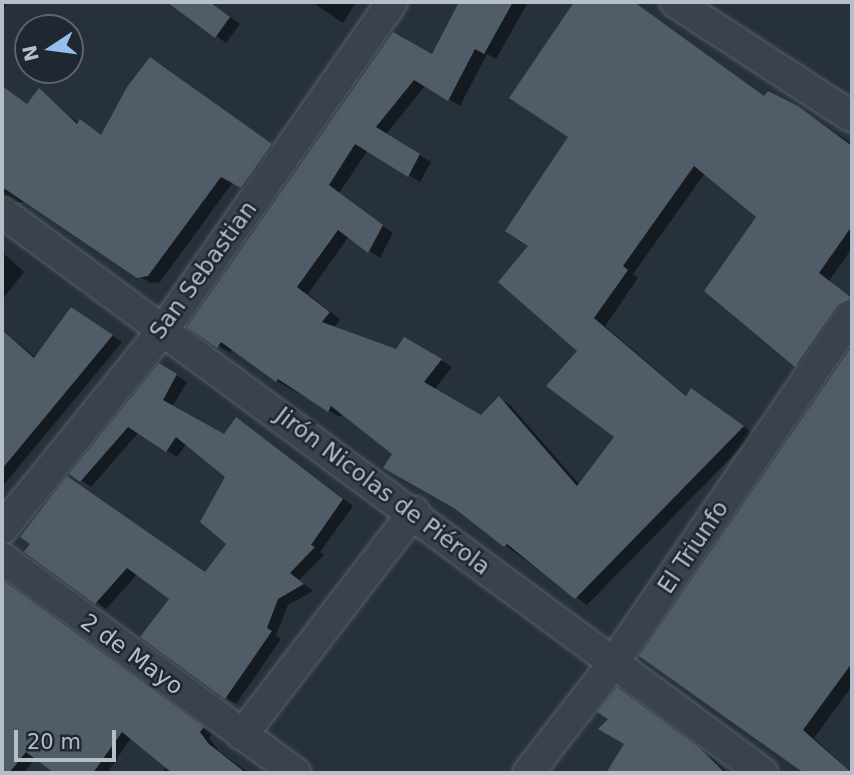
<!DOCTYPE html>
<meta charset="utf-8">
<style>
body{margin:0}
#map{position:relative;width:854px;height:775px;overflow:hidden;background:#27313c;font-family:"DejaVu Sans",sans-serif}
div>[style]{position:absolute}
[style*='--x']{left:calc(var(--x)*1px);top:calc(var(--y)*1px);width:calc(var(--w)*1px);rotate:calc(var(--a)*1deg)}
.shadow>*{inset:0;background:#0007}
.building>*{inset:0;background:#505c67}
.roads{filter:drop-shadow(0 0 2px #58616a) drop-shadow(0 0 2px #58616a)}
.minor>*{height:30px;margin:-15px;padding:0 15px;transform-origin:15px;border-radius:15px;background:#3a434c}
span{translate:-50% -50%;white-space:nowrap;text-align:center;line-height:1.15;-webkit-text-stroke:5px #1f2831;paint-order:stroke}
.street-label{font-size:23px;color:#b6bec7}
.frame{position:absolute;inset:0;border:4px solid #b6bec7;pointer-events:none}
.north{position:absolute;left:14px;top:14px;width:70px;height:70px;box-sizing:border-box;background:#1f2831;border:2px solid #5b646d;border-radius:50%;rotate:257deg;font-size:19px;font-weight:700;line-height:28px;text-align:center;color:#b6bec7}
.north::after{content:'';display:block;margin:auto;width:24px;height:32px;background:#95beee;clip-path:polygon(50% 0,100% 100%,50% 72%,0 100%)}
.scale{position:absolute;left:14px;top:730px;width:102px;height:32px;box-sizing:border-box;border:4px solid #b6bec7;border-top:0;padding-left:9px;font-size:21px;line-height:24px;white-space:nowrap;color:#b6bec7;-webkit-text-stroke:5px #1f2831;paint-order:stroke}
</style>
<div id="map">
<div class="shadow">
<div style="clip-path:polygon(2px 2px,8px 2px,2px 11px)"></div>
<div style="clip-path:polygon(170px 2px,210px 2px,240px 24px,226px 43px)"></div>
<div style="clip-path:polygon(312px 2px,356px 2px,343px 23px)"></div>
<div style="clip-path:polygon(461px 2px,528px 2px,496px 59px,487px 54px,460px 106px,426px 85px,386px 134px,431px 162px,420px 182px,368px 150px,339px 193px,393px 233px,380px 258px,349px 236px,308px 294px,340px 319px,334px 328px,396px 351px,405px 339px,452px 367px,434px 390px,482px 417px,499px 398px,510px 405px,580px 485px,617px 437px,530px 246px,570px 136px,512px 97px,576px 2px,633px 2px,765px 97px,797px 107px,852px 144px,852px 248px,829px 281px,852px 298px,852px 310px,807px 372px,706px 291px,758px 217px,705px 173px,633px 274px,638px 278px,605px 326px,688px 397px,703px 397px,754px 434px,587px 605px,505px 545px,343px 413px,340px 417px,277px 381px,233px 348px,230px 353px,189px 326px,433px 57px)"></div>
<div style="clip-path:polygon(162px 65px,282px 152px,253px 193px,233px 182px,160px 282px,150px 283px,27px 202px,6px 202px,2px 208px,2px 88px,29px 106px,39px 90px,79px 124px,102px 136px)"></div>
<div style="clip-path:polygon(2px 252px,24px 272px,2px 300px)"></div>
<div style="clip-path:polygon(82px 315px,122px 342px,2px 487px,2px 330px,36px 358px)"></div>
<div style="clip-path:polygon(852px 349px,852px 686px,814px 738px,852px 773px,806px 773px,766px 740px,642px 656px)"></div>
<div style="clip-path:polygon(169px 371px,187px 382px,172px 407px,224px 437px,246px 425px,353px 506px,320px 552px,324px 555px,299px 580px,313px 591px,288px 605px,276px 635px,281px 639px,236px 704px,226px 698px,171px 599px,138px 573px,106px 609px,26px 552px,206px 574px,229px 544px,227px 476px,187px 443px,177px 457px,139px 432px,91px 487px,72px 474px)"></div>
<div style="clip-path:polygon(5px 584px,212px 734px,209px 738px,219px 751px,249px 773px,162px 773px,167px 767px,131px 738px,107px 773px,57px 773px,36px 757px,24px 773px,2px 773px,2px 742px,9px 732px,2px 727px)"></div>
<div style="clip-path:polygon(627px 695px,711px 757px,727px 773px,608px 773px,626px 743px)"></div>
</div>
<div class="building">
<div style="clip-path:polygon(167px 2px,210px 2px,230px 17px,215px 38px)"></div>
<div style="clip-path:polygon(459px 2px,513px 2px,484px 54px,475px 49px,448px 101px,414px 80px,376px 127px,420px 154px,408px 177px,355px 144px,329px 185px,383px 225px,368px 253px,338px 230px,297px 287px,330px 312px,322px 322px,396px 349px,404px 337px,442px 359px,424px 382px,481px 415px,499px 396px,577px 486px,614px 437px,546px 386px,577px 351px,498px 282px,528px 246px,505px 231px,568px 137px,509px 98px,574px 2px,634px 2px,764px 96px,768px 91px,798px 106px,852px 146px,852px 226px,819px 273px,852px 298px,838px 305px,795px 367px,704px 291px,756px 217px,694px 166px,623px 266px,628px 270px,594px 318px,686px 396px,691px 388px,744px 426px,575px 599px,507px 544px,504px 547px,454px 508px,383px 468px,392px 454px,331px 406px,328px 412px,278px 379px,276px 382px,221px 342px,217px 348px,187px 327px,393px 32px,432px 54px)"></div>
<div style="clip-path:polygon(150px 57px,272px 144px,241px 188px,221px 177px,148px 276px,137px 278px,2px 187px,2px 86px,27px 104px,39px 88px,77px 124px,80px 119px,101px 135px,127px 87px)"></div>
<div style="clip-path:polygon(71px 307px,113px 335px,2px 469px,2px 330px,34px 358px)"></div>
<div style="clip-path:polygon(852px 346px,852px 663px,803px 730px,852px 773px,804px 773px,639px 656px)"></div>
<div style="clip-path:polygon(159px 363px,177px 374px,163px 400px,224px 434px,236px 417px,343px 499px,311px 545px,315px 547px,290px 573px,304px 584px,278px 599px,267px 628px,272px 631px,225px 699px,140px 637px,169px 599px,127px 568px,95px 604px,24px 552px,30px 544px,20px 537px,67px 476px,205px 572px,226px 544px,200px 522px,225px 477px,176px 437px,166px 452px,128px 427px,80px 482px,69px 474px)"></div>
<div style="clip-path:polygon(4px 581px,204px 727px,200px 732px,209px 744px,246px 773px,172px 773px,122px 732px,93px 773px,54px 773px,26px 752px,9px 773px,2px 773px)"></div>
<div style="clip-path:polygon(617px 687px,701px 749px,725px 773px,606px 773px,624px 744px,598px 729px,608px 719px,597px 712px)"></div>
</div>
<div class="roads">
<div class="minor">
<div style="--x:675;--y:2;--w:211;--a:33"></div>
<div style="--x:2;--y:212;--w:945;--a:36.4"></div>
<div style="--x:2;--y:529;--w:257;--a:-51"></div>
<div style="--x:164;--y:329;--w:399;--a:-55.1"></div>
<div style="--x:2;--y:558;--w:364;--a:36.2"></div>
<div style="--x:242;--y:735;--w:282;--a:-52.4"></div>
<div style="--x:528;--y:773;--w:137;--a:-52.1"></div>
<div style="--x:612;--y:665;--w:424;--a:-55.6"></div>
</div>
</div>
<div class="street-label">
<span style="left:203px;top:270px;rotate:-54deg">San Sebastian</span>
<span style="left:383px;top:491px;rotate:37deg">Jirón Nicolas de Piérola</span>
<span style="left:693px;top:547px;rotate:-56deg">El Triunfo</span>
<span style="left:132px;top:654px;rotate:36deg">2 de Mayo</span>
</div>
<div class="frame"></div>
<div class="north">N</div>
<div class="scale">20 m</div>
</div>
